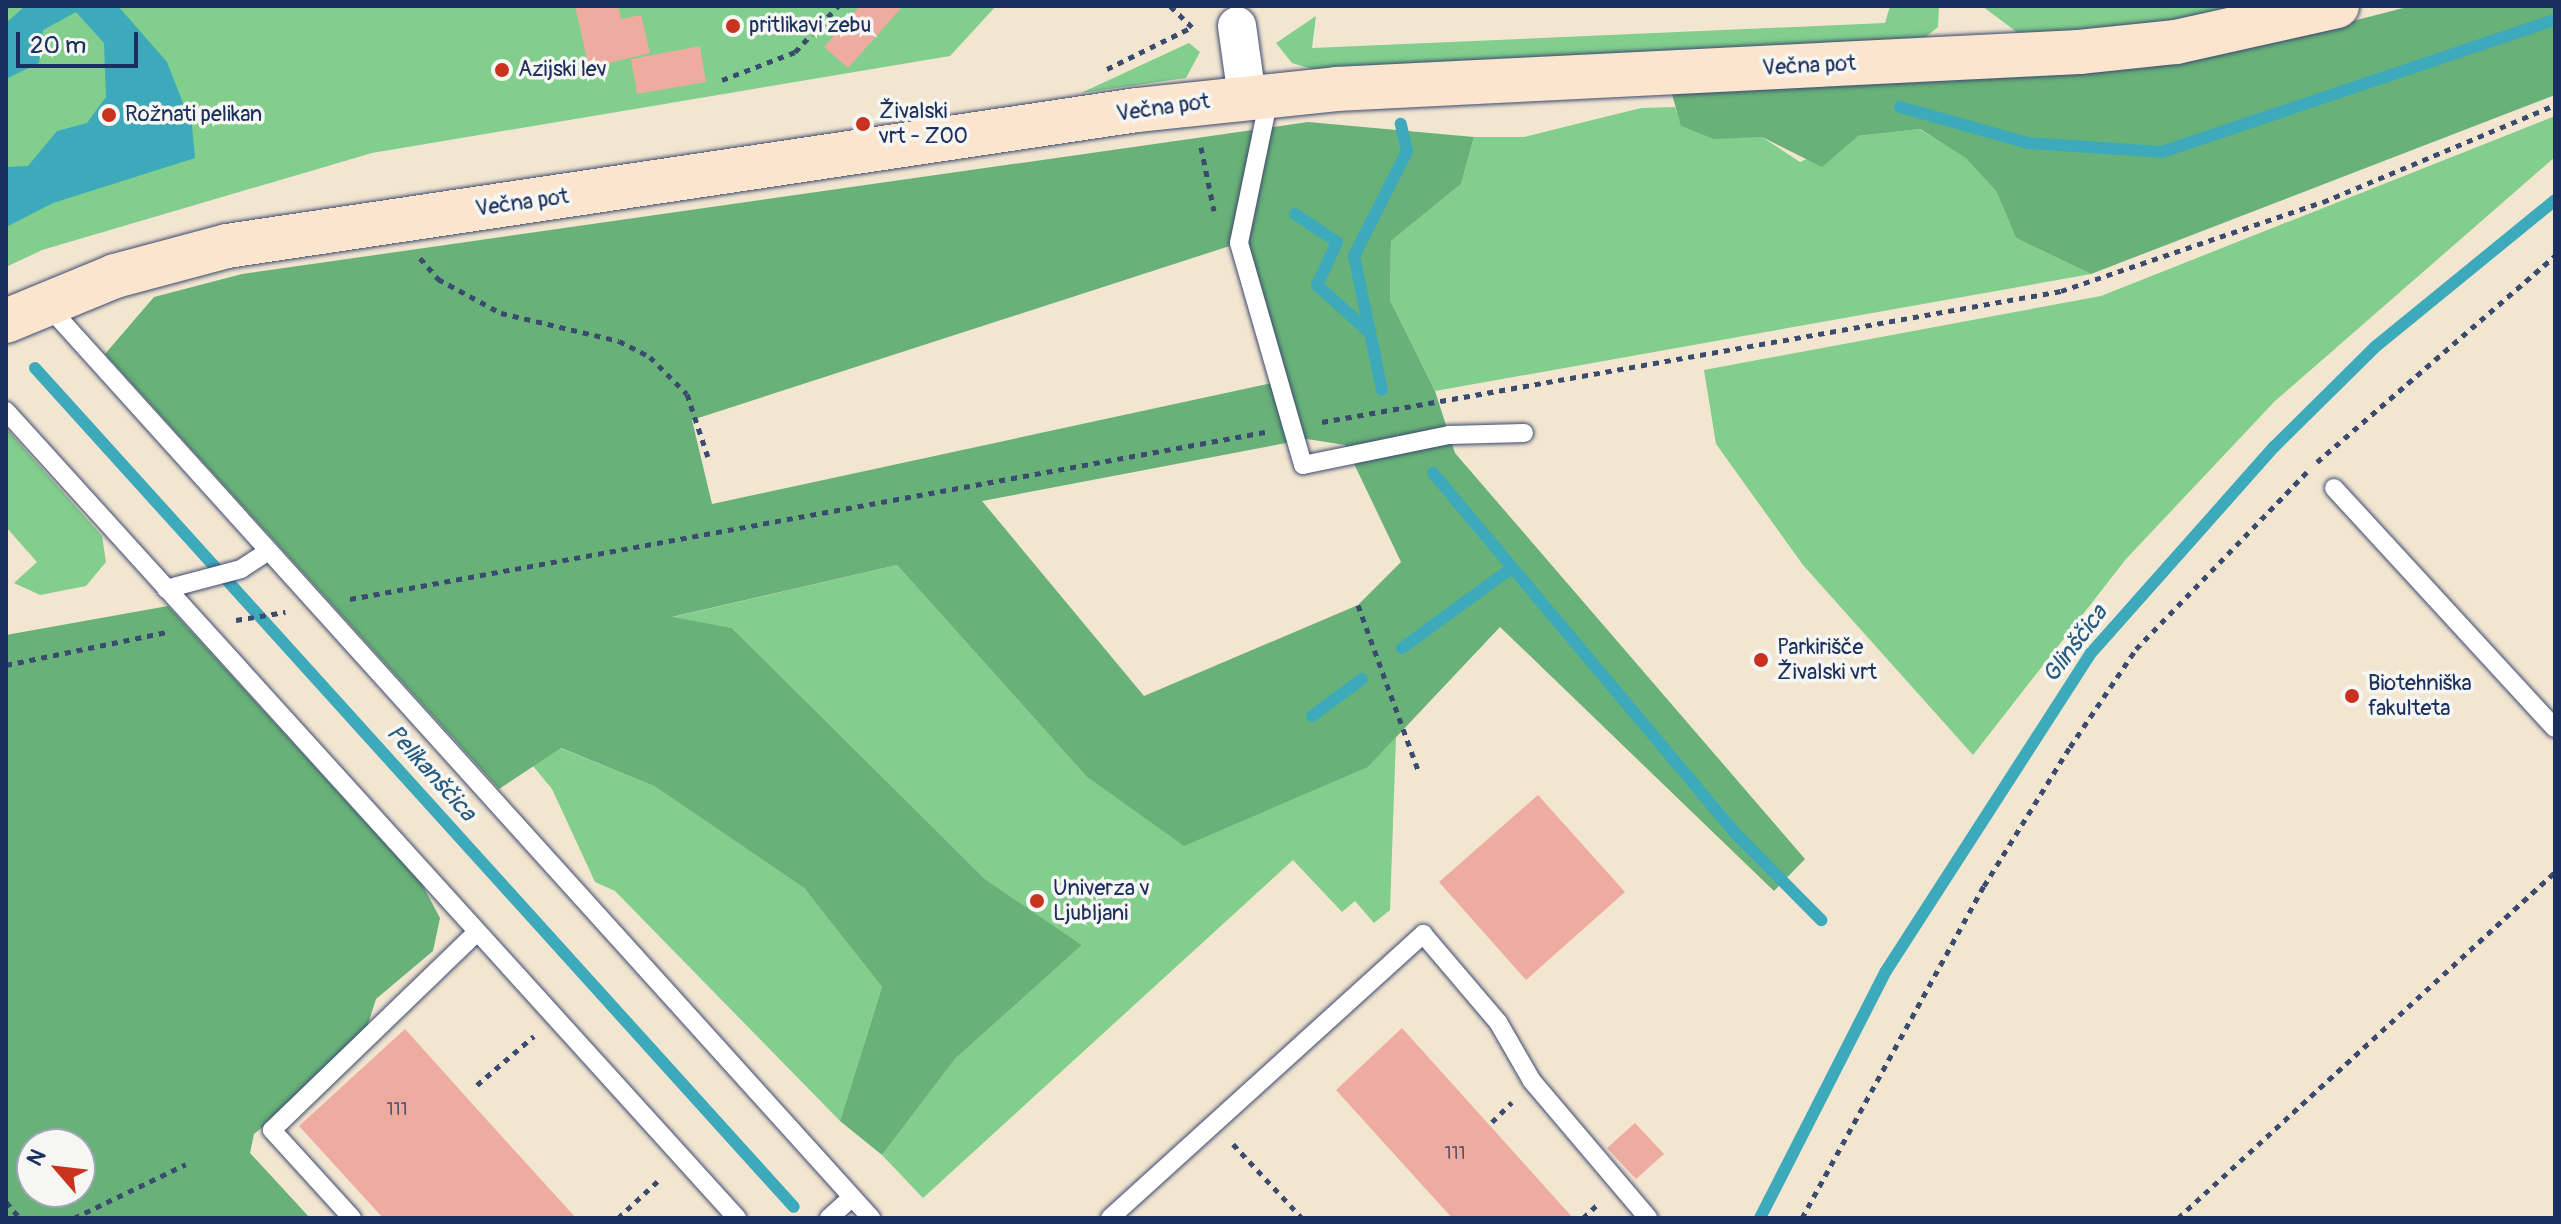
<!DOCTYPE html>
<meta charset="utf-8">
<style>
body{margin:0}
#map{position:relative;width:2561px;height:1224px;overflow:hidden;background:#f3e6d1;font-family:Pangolin,sans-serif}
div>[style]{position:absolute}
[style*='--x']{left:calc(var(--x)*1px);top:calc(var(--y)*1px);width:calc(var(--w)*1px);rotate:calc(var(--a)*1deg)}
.green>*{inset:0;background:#81ce8d}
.forest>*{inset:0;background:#68b178}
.water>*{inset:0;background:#3daabc}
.stream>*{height:12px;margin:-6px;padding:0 6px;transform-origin:6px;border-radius:6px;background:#3daabc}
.building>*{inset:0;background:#edac9f}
.path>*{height:5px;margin-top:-2.5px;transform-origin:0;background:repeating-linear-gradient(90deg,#3b4a6f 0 6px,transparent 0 12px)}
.roads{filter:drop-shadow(0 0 2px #3b4a6f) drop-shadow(0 0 2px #3b4a6f)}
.service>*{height:18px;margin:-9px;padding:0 9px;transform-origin:9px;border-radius:9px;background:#fff}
.minor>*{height:38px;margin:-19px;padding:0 19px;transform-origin:19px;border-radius:19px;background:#fff}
.secondary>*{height:44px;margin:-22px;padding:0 22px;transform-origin:22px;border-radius:22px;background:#fce5cf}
.dots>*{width:22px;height:22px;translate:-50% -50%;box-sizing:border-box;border:4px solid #f6f6f2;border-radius:50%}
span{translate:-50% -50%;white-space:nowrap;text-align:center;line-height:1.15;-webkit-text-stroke:7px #f6f6f2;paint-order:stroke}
.number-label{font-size:18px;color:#504e6e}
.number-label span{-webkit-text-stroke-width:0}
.poi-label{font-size:22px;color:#1b2f5e}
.left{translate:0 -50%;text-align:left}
.street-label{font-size:22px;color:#1b2f5e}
.water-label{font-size:24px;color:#275a7f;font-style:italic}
.frame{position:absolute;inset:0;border:8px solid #1b2f5e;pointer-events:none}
.north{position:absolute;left:16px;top:1128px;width:80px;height:80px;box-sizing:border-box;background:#f6f6f2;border:2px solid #9ea6b7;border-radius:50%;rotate:298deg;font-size:22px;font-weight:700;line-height:32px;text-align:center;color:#1b2f5e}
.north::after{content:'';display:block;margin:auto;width:28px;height:36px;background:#c8321e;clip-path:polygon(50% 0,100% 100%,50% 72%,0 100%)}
.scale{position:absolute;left:16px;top:32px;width:122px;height:36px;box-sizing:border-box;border:4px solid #1b2f5e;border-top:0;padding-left:10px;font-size:24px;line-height:28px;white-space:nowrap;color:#1b2f5e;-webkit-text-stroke:6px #f6f6f2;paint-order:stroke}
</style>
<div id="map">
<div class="green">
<div style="clip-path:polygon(6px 6px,996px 6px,950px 56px,372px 153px,42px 250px,6px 267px)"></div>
<div style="clip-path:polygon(1890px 6px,1939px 6px,1938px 27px,1922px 40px,1319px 71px,1292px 63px,1276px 43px,1316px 16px,1312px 48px,1885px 23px)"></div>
<div style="clip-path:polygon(1982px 6px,2258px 6px,2143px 27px,2018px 33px)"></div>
<div style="clip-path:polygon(1189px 43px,1200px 52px,1186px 78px,1081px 93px)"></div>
<div style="clip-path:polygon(1675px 107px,1682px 126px,1714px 138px,1762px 137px,1800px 162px,1858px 136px,1919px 129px,1966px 157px,1996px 191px,2016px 238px,2091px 274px,1435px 391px,1390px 300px,1391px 241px,1461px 184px,1474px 137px,1524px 137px,1641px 108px)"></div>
<div style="clip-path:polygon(2555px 116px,2555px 157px,2275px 401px,2126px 559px,1973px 755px,1803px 565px,1716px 444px,1704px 370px,2101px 296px)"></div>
<div style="clip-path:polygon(6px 428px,102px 536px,106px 562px,86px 586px,40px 595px,14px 583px,37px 562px,6px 527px)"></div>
<div style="clip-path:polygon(897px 565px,1086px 776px,1368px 767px,1396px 737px,1390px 910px,1374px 923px,1355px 901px,1342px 912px,1293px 860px,923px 1198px,882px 1155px,955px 1059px,1082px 945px,985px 879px,732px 628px,669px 618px)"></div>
<div style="clip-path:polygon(560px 748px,654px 786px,804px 888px,882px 987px,840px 1121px,615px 891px,595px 882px,552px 789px,533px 766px)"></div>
</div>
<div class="forest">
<div style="clip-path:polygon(2411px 6px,2555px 6px,2555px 95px,2091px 274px,2016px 238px,1996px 191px,1966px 158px,1920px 129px,1858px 136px,1822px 167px,1762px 137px,1714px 139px,1681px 126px,1671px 91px,2252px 47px)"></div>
<div style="clip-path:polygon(evenodd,1308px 122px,1474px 137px,1461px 184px,1391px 241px,1390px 300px,1435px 391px,1455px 453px,1805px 859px,1774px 891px,1500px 627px,1368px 767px,1184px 846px,1086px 776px,897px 565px,672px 617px,732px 628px,985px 879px,1082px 945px,955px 1059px,882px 1155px,840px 1121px,882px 987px,804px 888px,654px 786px,561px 748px,499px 789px,105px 354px,154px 297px,242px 274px,1308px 122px,1239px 243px,1286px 380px,712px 504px,692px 420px,1239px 243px,1308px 122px,1307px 439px,1345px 445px,1401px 562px,1358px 605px,1144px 696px,982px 501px,1307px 439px)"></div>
<div style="clip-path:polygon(evenodd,168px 606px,422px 884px,440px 918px,433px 951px,376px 999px,360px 1049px,254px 1134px,250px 1153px,310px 1218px,6px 1218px,6px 635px,168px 606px,32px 1144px,80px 1144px,80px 1192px,32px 1192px,32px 1144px)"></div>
</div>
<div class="water">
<div style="clip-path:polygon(25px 6px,118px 6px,167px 62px,192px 126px,195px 158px,53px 203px,6px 227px,6px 167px,28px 166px,57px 131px,87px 123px,106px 97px,104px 43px,76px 12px,43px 30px,39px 63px,6px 79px,6px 23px)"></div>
</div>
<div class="stream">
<div style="--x:1900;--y:107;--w:133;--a:15.7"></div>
<div style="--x:2028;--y:143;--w:134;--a:3.8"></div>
<div style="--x:2162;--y:152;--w:415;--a:-18.6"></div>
<div style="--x:1295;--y:214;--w:50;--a:33.7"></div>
<div style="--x:1337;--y:242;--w:47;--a:114.9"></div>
<div style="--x:1317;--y:285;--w:72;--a:42.2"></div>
<div style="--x:35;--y:368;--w:1131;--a:47.87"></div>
<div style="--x:1382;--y:390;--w:137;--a:-101.8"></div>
<div style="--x:1354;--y:256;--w:118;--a:-63.2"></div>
<div style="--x:1407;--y:151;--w:28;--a:-103"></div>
<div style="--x:1433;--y:473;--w:473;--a:50"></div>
<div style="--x:1737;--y:835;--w:120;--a:45.3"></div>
<div style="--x:1402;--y:648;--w:132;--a:-36.1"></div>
<div style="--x:1312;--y:716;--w:62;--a:-36.5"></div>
<div style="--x:1760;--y:1218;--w:277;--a:-63"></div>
<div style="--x:1886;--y:971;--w:378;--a:-57.2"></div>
<div style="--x:2091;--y:653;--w:276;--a:-48.4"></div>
<div style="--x:2274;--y:447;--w:142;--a:-44.7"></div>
<div style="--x:2375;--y:347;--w:232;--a:-39.2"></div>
</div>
<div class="building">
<div style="clip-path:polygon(575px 6px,618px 6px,621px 19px,641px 15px,650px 53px,589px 68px)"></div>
<div style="clip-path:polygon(860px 6px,903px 6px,848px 68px,824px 47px)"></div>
<div style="clip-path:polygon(700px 46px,706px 82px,637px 94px,631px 59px)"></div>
<div style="clip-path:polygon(1538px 795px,1625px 892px,1526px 980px,1439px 882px)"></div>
<div style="clip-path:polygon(1402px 1028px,1573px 1218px,1452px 1218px,1336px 1090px)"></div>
<div style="clip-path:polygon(405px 1029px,476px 1108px,576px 1218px,383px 1218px,299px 1126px)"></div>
<div style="clip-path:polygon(1635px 1123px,1664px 1154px,1636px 1179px,1607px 1148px)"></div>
</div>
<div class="path">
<div style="--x:1107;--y:69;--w:95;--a:-26.3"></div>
<div style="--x:1192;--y:27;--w:30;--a:-136"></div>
<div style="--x:722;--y:80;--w:78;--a:-21"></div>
<div style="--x:795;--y:52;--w:63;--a:-46.9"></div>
<div style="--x:1201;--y:147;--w:65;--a:78.5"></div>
<div style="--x:420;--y:258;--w:28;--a:49"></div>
<div style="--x:438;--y:279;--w:72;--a:28.4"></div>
<div style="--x:501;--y:313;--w:121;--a:13.3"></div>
<div style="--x:619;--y:341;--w:35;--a:27"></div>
<div style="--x:650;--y:357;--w:52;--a:45"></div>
<div style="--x:687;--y:394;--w:66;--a:71.6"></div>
<div style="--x:1322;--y:422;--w:751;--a:-10.05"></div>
<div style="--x:2061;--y:291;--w:277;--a:-18.8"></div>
<div style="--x:2323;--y:202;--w:251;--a:-22.7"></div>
<div style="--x:2317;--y:462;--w:315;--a:-40.9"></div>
<div style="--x:350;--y:599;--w:930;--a:-10.34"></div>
<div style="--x:1358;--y:605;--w:176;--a:70"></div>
<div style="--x:236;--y:620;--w:50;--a:-9.3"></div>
<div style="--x:6;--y:665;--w:164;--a:-11.6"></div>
<div style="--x:477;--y:1085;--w:75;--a:-40.7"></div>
<div style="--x:1492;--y:1122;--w:28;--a:-45"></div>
<div style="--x:1233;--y:1144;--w:101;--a:47"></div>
<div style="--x:6;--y:1202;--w:21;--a:49"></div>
<div style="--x:74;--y:1218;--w:124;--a:-25.7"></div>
<div style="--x:618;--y:1218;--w:59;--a:-42.9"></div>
<div style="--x:1583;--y:1218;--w:21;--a:-43"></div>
<div style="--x:1802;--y:1218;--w:379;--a:-61.3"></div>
<div style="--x:1984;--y:886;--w:163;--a:-58.3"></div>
<div style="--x:2070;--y:747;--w:118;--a:-56"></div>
<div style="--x:2136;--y:649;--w:246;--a:-46"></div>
<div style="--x:2178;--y:1218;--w:512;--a:-42.54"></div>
</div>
<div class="roads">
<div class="service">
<div style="--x:1269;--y:98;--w:148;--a:101.7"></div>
<div style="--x:1239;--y:243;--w:231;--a:73.9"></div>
<div style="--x:1303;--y:465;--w:149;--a:-11.6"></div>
<div style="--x:1449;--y:435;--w:75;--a:-1.5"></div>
<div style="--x:47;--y:305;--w:1230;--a:47.93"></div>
<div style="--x:6;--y:411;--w:1089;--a:47.83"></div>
<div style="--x:2334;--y:488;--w:326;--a:47.4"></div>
<div style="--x:166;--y:589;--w:78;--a:-14.9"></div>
<div style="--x:241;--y:569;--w:33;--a:-33"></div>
<div style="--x:352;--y:1218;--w:119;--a:-132.3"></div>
<div style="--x:272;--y:1130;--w:285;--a:-44"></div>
<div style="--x:829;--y:1218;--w:31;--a:-42"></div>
<div style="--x:1110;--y:1218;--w:423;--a:-42.2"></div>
<div style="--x:1423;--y:934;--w:116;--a:49.6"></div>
<div style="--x:1498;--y:1022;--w:68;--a:60"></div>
<div style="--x:1532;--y:1081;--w:180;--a:49.7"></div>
</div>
<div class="minor">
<div style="--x:1237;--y:26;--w:72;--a:82"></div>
</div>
<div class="secondary">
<div style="--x:6;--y:321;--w:118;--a:-22.4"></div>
<div style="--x:115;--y:276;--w:116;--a:-15"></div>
<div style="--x:227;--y:246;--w:920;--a:-8.5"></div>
<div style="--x:1137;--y:110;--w:200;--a:-6"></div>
<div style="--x:1336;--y:89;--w:744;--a:-2.85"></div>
<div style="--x:2079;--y:52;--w:98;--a:-5.9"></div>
<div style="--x:2176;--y:42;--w:165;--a:-12.6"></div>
</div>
</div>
<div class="dots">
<div style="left:733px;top:26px;background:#c8321e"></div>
<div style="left:502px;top:70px;background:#c8321e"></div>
<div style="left:109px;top:115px;background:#c8321e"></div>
<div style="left:863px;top:124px;background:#c8321e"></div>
<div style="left:1761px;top:660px;background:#c8321e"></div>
<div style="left:2352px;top:696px;background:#c8321e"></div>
<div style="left:1037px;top:901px;background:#c8321e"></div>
</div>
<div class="number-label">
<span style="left:397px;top:1110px">111</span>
<span style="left:1455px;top:1154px">111</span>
</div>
<div class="poi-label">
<span class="left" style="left:749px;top:26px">pritlikavi zebu</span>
<span class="left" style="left:518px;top:70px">Azijski lev</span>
<span class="left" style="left:879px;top:124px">Živalski<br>vrt - ZOO</span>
<span class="left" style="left:125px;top:115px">Rožnati pelikan</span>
<span class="left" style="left:1777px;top:660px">Parkirišče<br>Živalski vrt</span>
<span class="left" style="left:2368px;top:696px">Biotehniška<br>fakulteta</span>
<span class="left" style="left:1053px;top:901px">Univerza v<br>Ljubljani</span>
</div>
<div class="street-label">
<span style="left:1809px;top:66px;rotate:-3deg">Večna pot</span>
<span style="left:1163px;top:108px;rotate:-8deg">Večna pot</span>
<span style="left:522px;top:203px;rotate:-8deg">Večna pot</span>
</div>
<div class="water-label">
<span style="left:2075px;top:644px;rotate:-53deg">Glinščica</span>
<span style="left:431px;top:773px;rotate:48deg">Pelikanščica</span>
</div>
<div class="frame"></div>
<div class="north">N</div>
<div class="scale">20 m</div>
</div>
